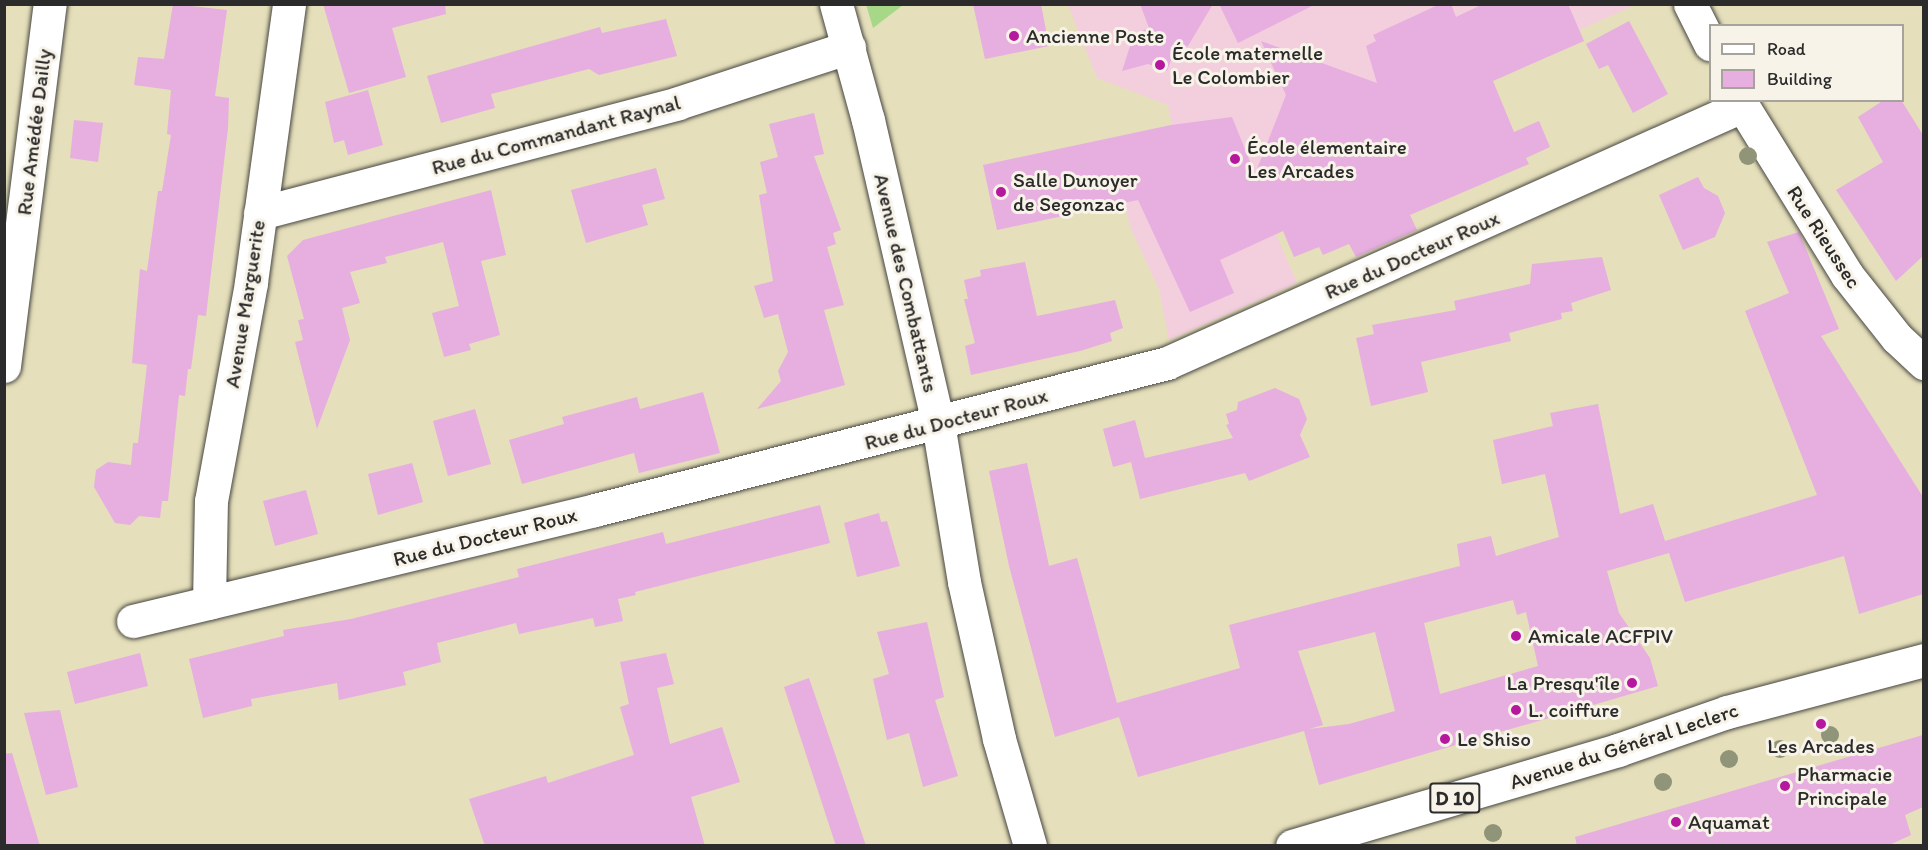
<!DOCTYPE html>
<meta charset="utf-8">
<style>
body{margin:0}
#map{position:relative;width:1928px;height:850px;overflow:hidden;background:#e5dfbb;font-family:Itim,sans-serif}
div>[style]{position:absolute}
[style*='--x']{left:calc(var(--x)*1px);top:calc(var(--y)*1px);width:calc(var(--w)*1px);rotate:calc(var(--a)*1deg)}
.built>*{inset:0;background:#f3cfde}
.green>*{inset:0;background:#a6d887}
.building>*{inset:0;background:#e7aee0}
.roads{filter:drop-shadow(0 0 2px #474641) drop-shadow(0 0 2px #474641)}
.minor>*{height:33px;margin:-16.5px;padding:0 16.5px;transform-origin:16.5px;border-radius:16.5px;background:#fff}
.tertiary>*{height:33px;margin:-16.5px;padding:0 16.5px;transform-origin:16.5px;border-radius:16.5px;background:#fff}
.primary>*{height:33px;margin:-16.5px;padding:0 16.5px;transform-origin:16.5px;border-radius:16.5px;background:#fff}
.trees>*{width:18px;height:18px;margin:-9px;border-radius:50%;background:#909478}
.dots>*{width:16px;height:16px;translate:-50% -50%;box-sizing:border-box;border:3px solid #f7f3e8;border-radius:50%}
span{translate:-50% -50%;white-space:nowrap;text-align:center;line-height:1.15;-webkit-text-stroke:6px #f7f3e8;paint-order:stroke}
.shield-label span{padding:2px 4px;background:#f7f3e8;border:2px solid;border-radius:4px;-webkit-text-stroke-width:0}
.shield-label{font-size:20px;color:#2b2b2b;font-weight:700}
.poi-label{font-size:21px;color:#2b2b2b}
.left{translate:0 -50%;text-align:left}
.right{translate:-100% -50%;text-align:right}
.street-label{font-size:21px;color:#2b2b2b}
.frame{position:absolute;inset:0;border:6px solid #2b2b2b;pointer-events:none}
.legend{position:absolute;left:1709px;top:24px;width:195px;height:78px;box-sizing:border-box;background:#f7f3e8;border:2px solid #a5a39c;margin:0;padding:8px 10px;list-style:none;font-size:18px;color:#2b2b2b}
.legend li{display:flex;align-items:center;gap:12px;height:30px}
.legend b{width:30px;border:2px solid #a5a39c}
</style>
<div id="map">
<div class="built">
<div style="clip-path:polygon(1068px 5px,1635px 5px,1251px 177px,1297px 283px,1169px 340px,1159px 289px,1131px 229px,1124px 203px,1184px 190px,1168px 105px,1097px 78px)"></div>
</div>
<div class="green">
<div style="clip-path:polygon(866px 4px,903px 4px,903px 5px,873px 28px)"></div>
</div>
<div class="building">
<div style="clip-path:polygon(173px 4px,227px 10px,215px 96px,229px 98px,228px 128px,206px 316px,198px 315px,191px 369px,188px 369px,185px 396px,179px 395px,168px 501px,162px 501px,160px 518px,139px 516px,130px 525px,115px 523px,94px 487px,96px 470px,108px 462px,131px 465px,133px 443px,138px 443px,147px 365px,132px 363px,140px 269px,147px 271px,158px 191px,162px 191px,171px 135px,167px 134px,171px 90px,134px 85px,138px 57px,164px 59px)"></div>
<div style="clip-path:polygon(323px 4px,445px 4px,446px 14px,392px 28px,406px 77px,349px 93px)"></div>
<div style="clip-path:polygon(973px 4px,1041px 4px,1049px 46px,985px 59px)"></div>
<div style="clip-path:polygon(1140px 4px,1213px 4px,1188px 46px,1175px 50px,1167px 71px,1148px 64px,1122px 71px,1134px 34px,1149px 28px)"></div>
<div style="clip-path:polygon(1219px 4px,1316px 4px,1238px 43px)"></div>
<div style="clip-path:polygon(1440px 4px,1451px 4px,1456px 17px,1483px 4px,1568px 4px,1584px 41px,1493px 81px,1514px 132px,1539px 121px,1550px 147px,1526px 158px,1529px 164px,1410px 215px,1417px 230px,1356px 257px,1349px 244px,1323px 255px,1319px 247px,1294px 257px,1283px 231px,1220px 260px,1234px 293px,1190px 312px,1138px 200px,997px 230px,983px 165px,1171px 125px,1232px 117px,1255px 174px,1286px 95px,1261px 41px,1377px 83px,1366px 46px,1376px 41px,1373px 35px)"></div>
<div style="clip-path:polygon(666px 19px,677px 56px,599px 75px,589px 69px,491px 94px,495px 108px,441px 123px,427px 76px,600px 27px,602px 33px)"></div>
<div style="clip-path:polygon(1629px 21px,1668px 94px,1633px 113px,1608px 65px,1599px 69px,1586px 44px)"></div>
<div style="clip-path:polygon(368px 90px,383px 145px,348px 155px,344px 140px,334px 143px,325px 102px)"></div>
<div style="clip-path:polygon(1884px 100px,1901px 100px,1923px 135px,1923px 256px,1896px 281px,1836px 190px,1883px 162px,1858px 117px)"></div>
<div style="clip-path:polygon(814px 113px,824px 154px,814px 156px,841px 230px,833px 233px,836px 244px,827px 247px,844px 305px,824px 310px,845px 385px,757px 409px,781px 381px,778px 371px,788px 352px,778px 314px,764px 318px,754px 286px,773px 281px,759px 195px,767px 193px,760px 162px,778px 157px,769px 124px)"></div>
<div style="clip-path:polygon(74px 120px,103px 123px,98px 162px,70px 158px)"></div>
<div style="clip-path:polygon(656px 168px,665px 199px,642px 205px,648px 225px,586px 243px,571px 190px)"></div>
<div style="clip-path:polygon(1698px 177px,1704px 188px,1718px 196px,1725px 213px,1715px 237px,1683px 250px,1659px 195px)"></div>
<div style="clip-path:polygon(491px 190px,506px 255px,481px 261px,500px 335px,469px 344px,471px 350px,444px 357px,432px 313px,459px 306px,443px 242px,385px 257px,387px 263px,350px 272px,360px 303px,342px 308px,350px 340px,317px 429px,295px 342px,303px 340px,298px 320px,304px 319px,287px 256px,303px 240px)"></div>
<div style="clip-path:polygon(evenodd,1799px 232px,1839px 329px,1821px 336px,1923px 497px,1923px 594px,1859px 614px,1844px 556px,1685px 602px,1669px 553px,1607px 571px,1619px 613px,1650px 658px,1658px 686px,1319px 785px,1304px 731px,1138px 777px,1119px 717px,1055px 737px,1009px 566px,989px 471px,1027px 463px,1049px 566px,1077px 558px,1117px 703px,1240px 668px,1229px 625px,1460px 566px,1457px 544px,1491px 536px,1496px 556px,1559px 537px,1545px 474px,1502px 484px,1493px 440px,1553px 426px,1550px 413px,1598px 404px,1620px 514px,1653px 504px,1665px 541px,1817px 495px,1745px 311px,1789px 293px,1767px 242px,1799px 232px,1513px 600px,1517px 615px,1526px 612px,1538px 666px,1440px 694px,1424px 623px,1513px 600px,1799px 232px,1375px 632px,1395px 711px,1349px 724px,1309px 729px,1323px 725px,1298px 651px,1375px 632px)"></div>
<div style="clip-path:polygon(1602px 257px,1611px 290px,1571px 303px,1573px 311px,1561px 313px,1562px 319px,1509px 333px,1511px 341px,1421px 362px,1428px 392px,1371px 406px,1356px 338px,1374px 334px,1372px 325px,1456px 310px,1454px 301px,1530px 284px,1532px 264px)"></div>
<div style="clip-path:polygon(1025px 262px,1037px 316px,1115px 300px,1123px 328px,1110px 333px,1112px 341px,1080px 351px,971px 375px,965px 346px,975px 343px,964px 299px,968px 299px,964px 280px,981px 276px,980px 270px)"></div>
<div style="clip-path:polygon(1275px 388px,1299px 399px,1307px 419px,1300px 435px,1310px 457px,1249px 481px,1245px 473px,1140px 499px,1131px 462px,1113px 467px,1103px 429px,1135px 420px,1145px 458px,1233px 438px,1226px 425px,1229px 424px,1226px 414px,1237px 410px,1238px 402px)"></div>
<div style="clip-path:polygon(703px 392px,720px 453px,639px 473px,634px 453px,522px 484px,509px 440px,564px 424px,562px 417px,637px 397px,640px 409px)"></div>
<div style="clip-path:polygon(475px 409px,491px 464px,448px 476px,433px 421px)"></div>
<div style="clip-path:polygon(412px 463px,423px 502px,378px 515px,368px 474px)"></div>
<div style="clip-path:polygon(306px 490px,318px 534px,275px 546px,263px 501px)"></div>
<div style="clip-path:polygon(820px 505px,830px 543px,635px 592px,636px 595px,618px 599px,623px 621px,595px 627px,593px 618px,519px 634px,516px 623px,437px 643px,441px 662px,403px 672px,406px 685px,339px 700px,337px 683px,251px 699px,252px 706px,203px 718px,189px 659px,284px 636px,283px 630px,351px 619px,519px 577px,517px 569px,663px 532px,666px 544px)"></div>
<div style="clip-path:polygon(879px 513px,881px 522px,887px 521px,900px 566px,857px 577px,844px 523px)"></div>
<div style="clip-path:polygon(927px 622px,944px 697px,935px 700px,958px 776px,923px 787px,909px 733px,887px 740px,873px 679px,889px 674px,877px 632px)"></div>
<div style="clip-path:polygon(140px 653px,148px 686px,75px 704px,67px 672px)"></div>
<div style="clip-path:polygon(666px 653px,674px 684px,657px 688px,670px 744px,722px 727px,740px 782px,691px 797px,705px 846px,485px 846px,469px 799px,546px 776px,548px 783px,634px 755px,620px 707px,629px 704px,620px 662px)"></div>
<div style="clip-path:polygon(809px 678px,844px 780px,866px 846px,836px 846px,784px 687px)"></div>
<div style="clip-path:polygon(60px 710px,78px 787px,46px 795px,24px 713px)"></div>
<div style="clip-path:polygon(1923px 735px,1923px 807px,1905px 815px,1911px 835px,1887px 846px,1577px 846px,1575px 837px)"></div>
<div style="clip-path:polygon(12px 753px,40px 846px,4px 846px,4px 754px)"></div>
</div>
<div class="roads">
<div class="minor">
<div style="--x:836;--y:4;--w:120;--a:74.6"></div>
<div style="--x:868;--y:120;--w:311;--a:77"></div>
<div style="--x:938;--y:423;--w:161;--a:80.7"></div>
<div style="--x:964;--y:582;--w:161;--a:77.4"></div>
<div style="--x:999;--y:739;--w:111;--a:73.8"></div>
<div style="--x:260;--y:213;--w:432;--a:-14.7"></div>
<div style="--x:678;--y:103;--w:180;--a:-18.1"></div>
<div style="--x:4;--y:366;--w:365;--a:-82.8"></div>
<div style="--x:209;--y:603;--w:102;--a:-88.9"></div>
<div style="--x:211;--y:501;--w:223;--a:-79.6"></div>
<div style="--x:251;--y:282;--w:281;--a:-82.2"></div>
<div style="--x:133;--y:621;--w:475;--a:-13.5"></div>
<div style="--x:595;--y:510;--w:591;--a:-14.41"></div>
<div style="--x:1167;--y:363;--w:630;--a:-24.08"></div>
</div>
<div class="tertiary">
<div style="--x:1690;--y:4;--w:45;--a:63.4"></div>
<div style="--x:1739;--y:100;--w:206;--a:58.3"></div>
<div style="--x:1847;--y:275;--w:80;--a:51.6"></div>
<div style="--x:1897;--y:338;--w:37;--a:43"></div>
</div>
<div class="primary">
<div style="--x:1292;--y:846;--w:340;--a:-16.4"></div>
<div style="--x:1618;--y:750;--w:115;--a:-19.2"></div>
<div style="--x:1727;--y:712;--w:204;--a:-14.8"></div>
</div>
</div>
<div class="trees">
<div style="left:1748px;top:156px"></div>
<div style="left:1830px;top:735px"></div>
<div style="left:1780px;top:749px"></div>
<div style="left:1729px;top:759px"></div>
<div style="left:1663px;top:782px"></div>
<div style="left:1493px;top:833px"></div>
</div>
<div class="dots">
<div style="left:1014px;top:36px;background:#b5179e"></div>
<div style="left:1160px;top:65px;background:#b5179e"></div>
<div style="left:1235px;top:159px;background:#b5179e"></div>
<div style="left:1001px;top:192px;background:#b5179e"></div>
<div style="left:1516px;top:636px;background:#b5179e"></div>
<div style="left:1632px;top:683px;background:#b5179e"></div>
<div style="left:1516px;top:710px;background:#b5179e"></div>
<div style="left:1821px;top:724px;background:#b5179e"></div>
<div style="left:1445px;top:739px;background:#b5179e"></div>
<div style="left:1785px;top:786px;background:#b5179e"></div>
<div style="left:1676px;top:822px;background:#b5179e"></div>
</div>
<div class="shield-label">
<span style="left:1455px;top:798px">D 10</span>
</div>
<div class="poi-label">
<span class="left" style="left:1026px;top:36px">Ancienne Poste</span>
<span class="left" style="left:1172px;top:65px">École maternelle<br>Le Colombier</span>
<span class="left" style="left:1247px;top:159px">École élementaire<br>Les Arcades</span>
<span class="left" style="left:1013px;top:192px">Salle Dunoyer<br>de Segonzac</span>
<span class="left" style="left:1528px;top:636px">Amicale ACFPIV</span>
<span class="right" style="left:1620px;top:683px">La Presqu'île</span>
<span class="left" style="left:1528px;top:710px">L. coiffure</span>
<span class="left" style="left:1457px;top:739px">Le Shiso</span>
<span style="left:1821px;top:746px">Les Arcades</span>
<span class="left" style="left:1797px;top:786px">Pharmacie<br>Principale</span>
<span class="left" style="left:1688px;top:822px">Aquamat</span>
</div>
<div class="street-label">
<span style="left:34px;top:132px;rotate:-83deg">Rue Amédée Dailly</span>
<span style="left:556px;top:135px;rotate:-15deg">Rue du Commandant Raynal</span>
<span style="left:1824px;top:237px;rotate:57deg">Rue Rieussec</span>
<span style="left:1412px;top:255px;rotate:-24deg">Rue du Docteur Roux</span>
<span style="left:906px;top:283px;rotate:77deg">Avenue des Combattants</span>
<span style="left:245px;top:304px;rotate:-81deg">Avenue Marguerite</span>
<span style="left:956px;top:419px;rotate:-15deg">Rue du Docteur Roux</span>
<span style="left:485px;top:537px;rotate:-14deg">Rue du Docteur Roux</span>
<span style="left:1624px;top:746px;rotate:-18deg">Avenue du Général Leclerc</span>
</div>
<div class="frame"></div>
<ul class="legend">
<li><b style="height:8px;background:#fff"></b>Road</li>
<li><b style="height:16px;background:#e7aee0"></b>Building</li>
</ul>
</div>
